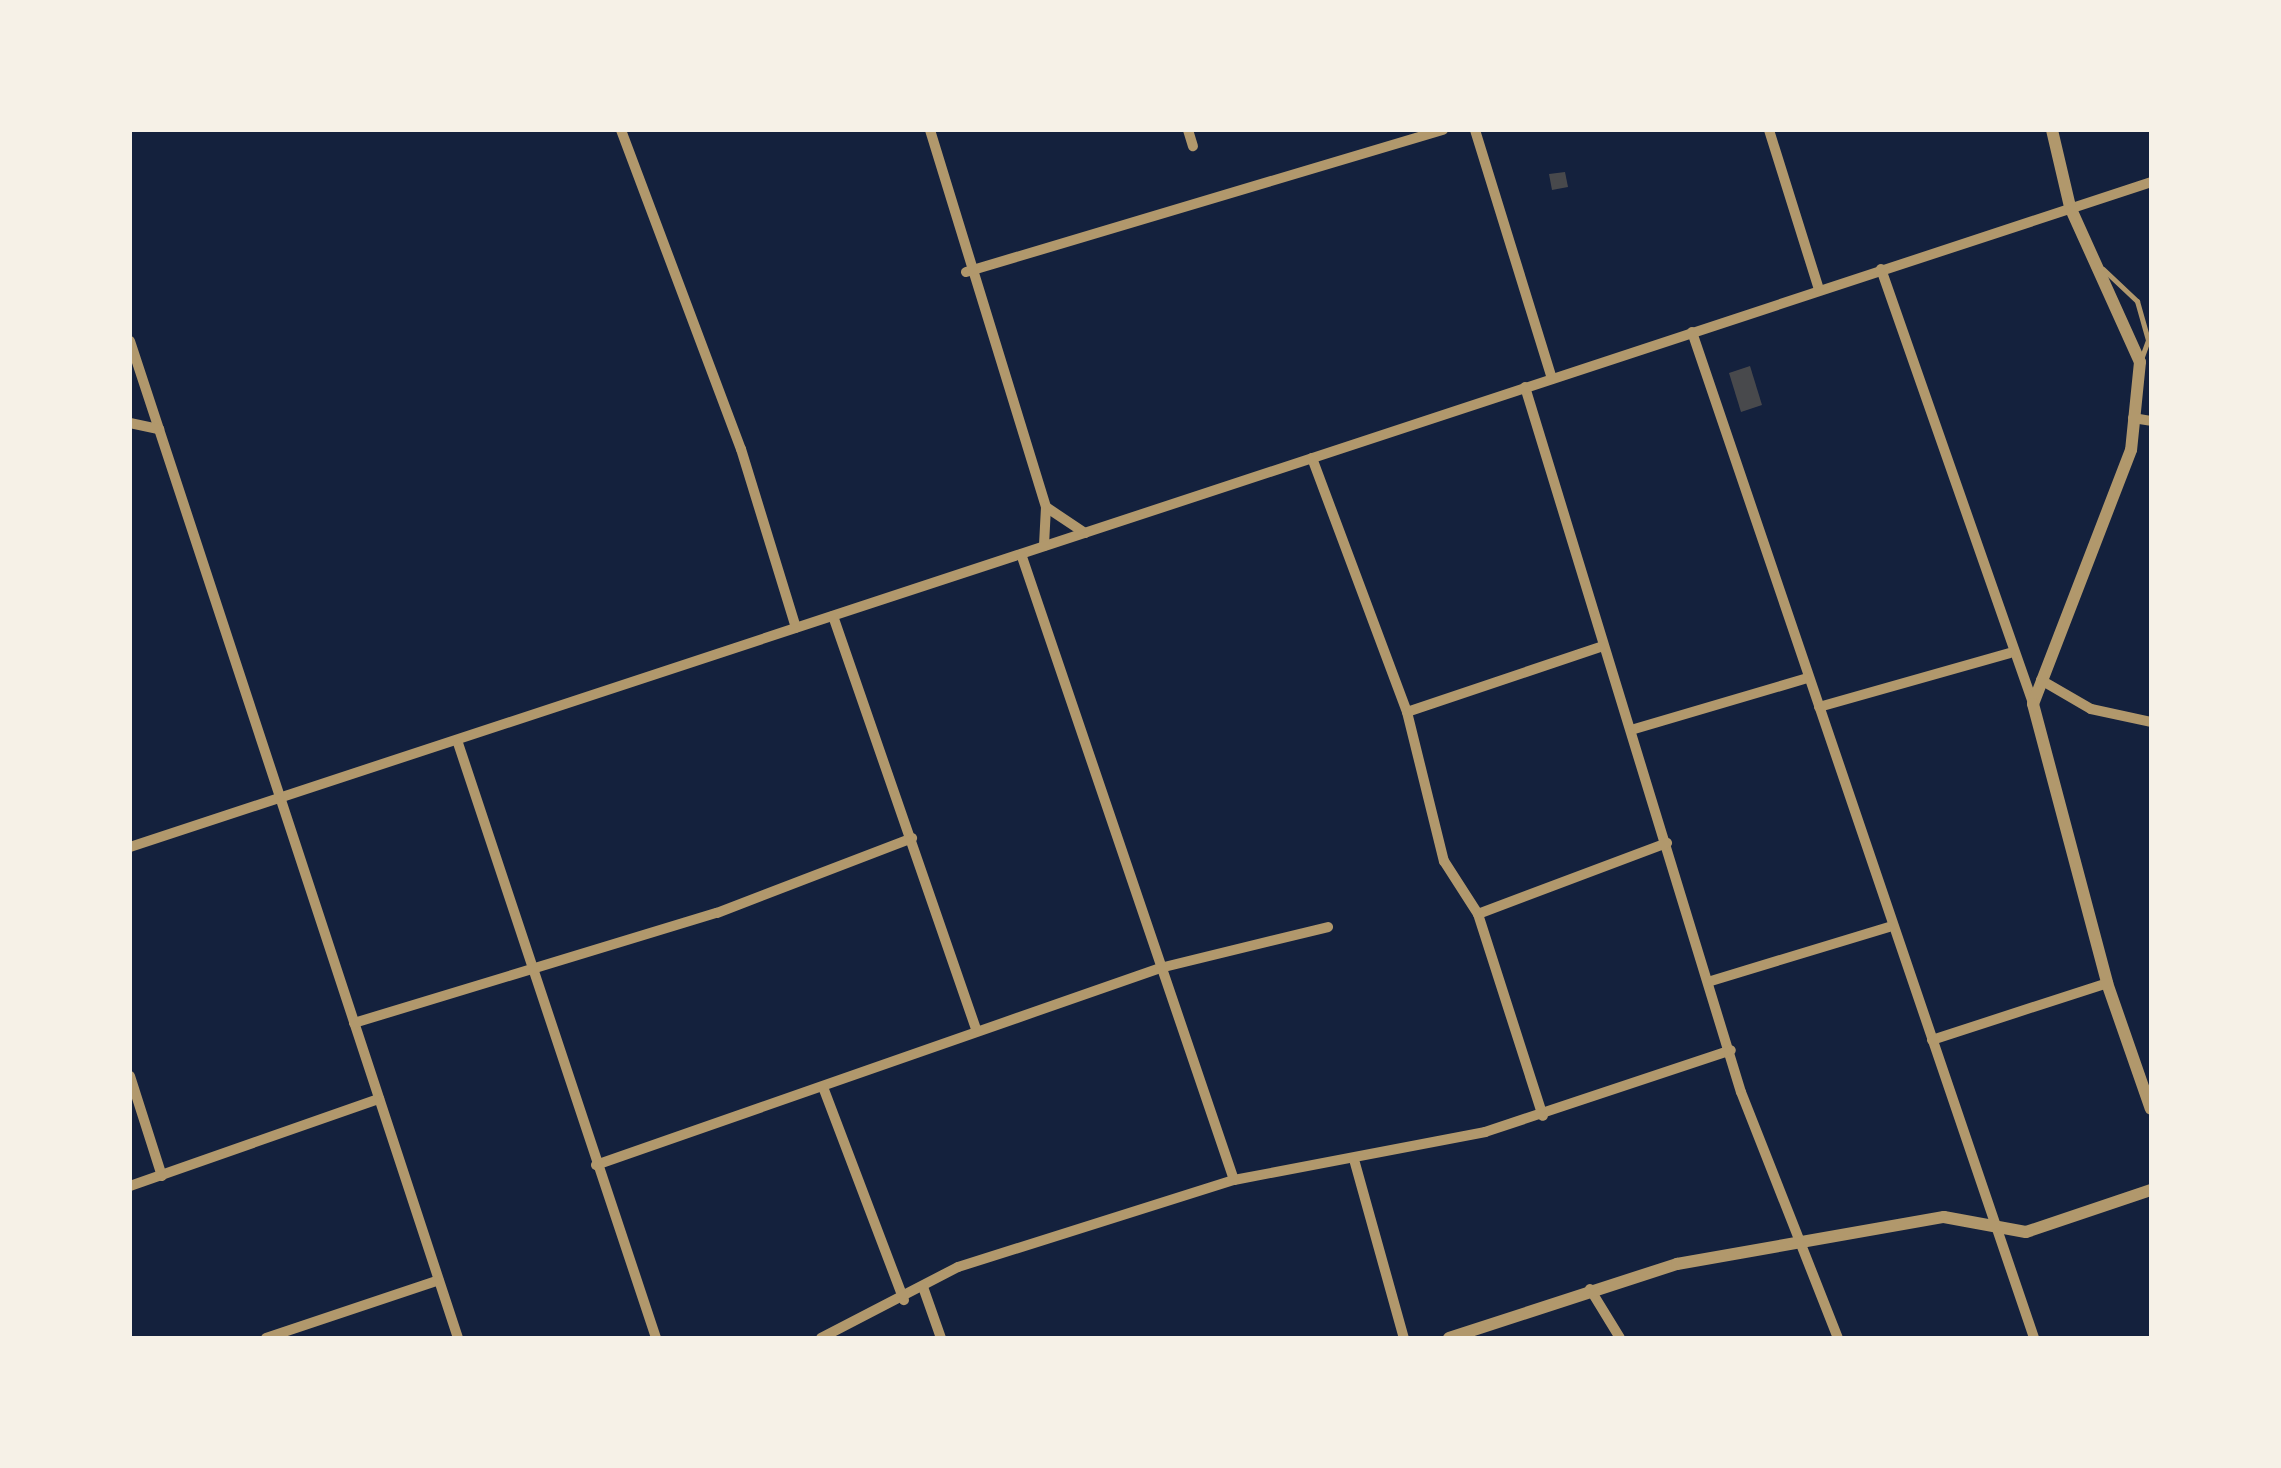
<!DOCTYPE html>
<style>
body{margin:0}
#map{position:relative;width:2281px;height:1468px;overflow:hidden;background:#14213d;font-family:Montserrat,sans-serif}
div>[style]{position:absolute}
[style*='--x']{left:calc(var(--x)*1px);top:calc(var(--y)*1px);width:calc(var(--w)*1px);rotate:calc(var(--a)*1deg)}
.building>*{inset:0;background:#48494c}
.service>*{height:5px;margin:-2.5px;padding:0 2.5px;transform-origin:2.5px;border-radius:2.5px;background:#b1986c}
.minor>*{height:10px;margin:-5px;padding:0 5px;transform-origin:5px;border-radius:5px;background:#b1986c}
.tertiary>*{height:12px;margin:-6px;padding:0 6px;transform-origin:6px;border-radius:6px;background:#b1986c}
span{translate:-50% -50%;white-space:nowrap;text-align:center;line-height:1.15;-webkit-text-stroke:10px #f6f1e7;paint-order:stroke}
.frame{position:absolute;inset:0;border:132px solid #f6f1e7;pointer-events:none}
</style>
<div id="map">
<div class="building">
<div style="clip-path:polygon(1565px 172px,1568px 187px,1552px 190px,1549px 174px)"></div>
<div style="clip-path:polygon(1750px 366px,1762px 405px,1741px 412px,1729px 373px)"></div>
</div>
<div class="service">
<div style="--x:2103;--y:269;--w:47;--a:43.3"></div>
<div style="--x:2137;--y:301;--w:41;--a:74.2"></div>
<div style="--x:2148;--y:340;--w:20;--a:110"></div>
</div>
<div class="minor">
<div style="--x:621;--y:130;--w:341;--a:69.4"></div>
<div style="--x:741;--y:449;--w:187;--a:72.9"></div>
<div style="--x:930;--y:130;--w:394;--a:72.9"></div>
<div style="--x:1046;--y:507;--w:39;--a:93"></div>
<div style="--x:1188;--y:130;--w:17;--a:73"></div>
<div style="--x:1475;--y:130;--w:260;--a:72.8"></div>
<div style="--x:1769;--y:130;--w:168;--a:72.6"></div>
<div style="--x:1881;--y:269;--w:461;--a:70.7"></div>
<div style="--x:966;--y:272;--w:498;--a:-16.6"></div>
<div style="--x:1692;--y:332;--w:1063;--a:71.22"></div>
<div style="--x:130;--y:341;--w:1050;--a:71.79"></div>
<div style="--x:1525;--y:387;--w:737;--a:72.97"></div>
<div style="--x:1741;--y:1092;--w:264;--a:68.5"></div>
<div style="--x:2133;--y:418;--w:18;--a:9"></div>
<div style="--x:130;--y:423;--w:30;--a:12"></div>
<div style="--x:1312;--y:458;--w:271;--a:69.5"></div>
<div style="--x:1407;--y:712;--w:154;--a:76.1"></div>
<div style="--x:1444;--y:861;--w:63;--a:57.3"></div>
<div style="--x:1478;--y:914;--w:212;--a:72.2"></div>
<div style="--x:1046;--y:507;--w:47;--a:33.7"></div>
<div style="--x:833;--y:616;--w:438;--a:70.9"></div>
<div style="--x:2041;--y:680;--w:58;--a:30.1"></div>
<div style="--x:2091;--y:709;--w:61;--a:12.2"></div>
<div style="--x:1819;--y:707;--w:198;--a:-15.8"></div>
<div style="--x:1407;--y:712;--w:207;--a:-18.6"></div>
<div style="--x:1631;--y:730;--w:184;--a:-16.4"></div>
<div style="--x:457;--y:740;--w:630;--a:71.59"></div>
<div style="--x:130;--y:847;--w:2128;--a:-18.21"></div>
<div style="--x:1478;--y:914;--w:202;--a:-20.6"></div>
<div style="--x:1711;--y:981;--w:186;--a:-16.9"></div>
<div style="--x:354;--y:1023;--w:379;--a:-16.9"></div>
<div style="--x:717;--y:913;--w:209;--a:-21"></div>
<div style="--x:1932;--y:1040;--w:184;--a:-18"></div>
<div style="--x:130;--y:1076;--w:105;--a:72.3"></div>
<div style="--x:823;--y:1087;--w:228;--a:69.2"></div>
<div style="--x:1355;--y:1163;--w:182;--a:74.4"></div>
<div style="--x:596;--y:1165;--w:597;--a:-19.25"></div>
<div style="--x:1160;--y:968;--w:173;--a:-13.7"></div>
<div style="--x:1234;--y:1180;--w:256;--a:-10.8"></div>
<div style="--x:1485;--y:1132;--w:259;--a:-18.4"></div>
<div style="--x:130;--y:1186;--w:264;--a:-19.3"></div>
<div style="--x:923;--y:1287;--w:54;--a:70.6"></div>
<div style="--x:1590;--y:1289;--w:57;--a:58.5"></div>
<div style="--x:266;--y:1338;--w:182;--a:-18.5"></div>
<div style="--x:821;--y:1338;--w:154;--a:-27.4"></div>
<div style="--x:958;--y:1267;--w:289;--a:-17.5"></div>
<div style="--x:1234;--y:1180;--w:661;--a:-108.79"></div>
</div>
<div class="tertiary">
<div style="--x:2052;--y:130;--w:79;--a:76.8"></div>
<div style="--x:2070;--y:207;--w:170;--a:65.7"></div>
<div style="--x:2140;--y:362;--w:88;--a:95.8"></div>
<div style="--x:2131;--y:450;--w:272;--a:111.1"></div>
<div style="--x:2033;--y:704;--w:289;--a:75.1"></div>
<div style="--x:2107;--y:983;--w:133;--a:70.8"></div>
<div style="--x:1449;--y:1338;--w:240;--a:-18"></div>
<div style="--x:1677;--y:1264;--w:271;--a:-10"></div>
<div style="--x:1944;--y:1217;--w:83;--a:10.4"></div>
<div style="--x:2026;--y:1232;--w:132;--a:-18.6"></div>
</div>
<div class="frame"></div>
</div>
